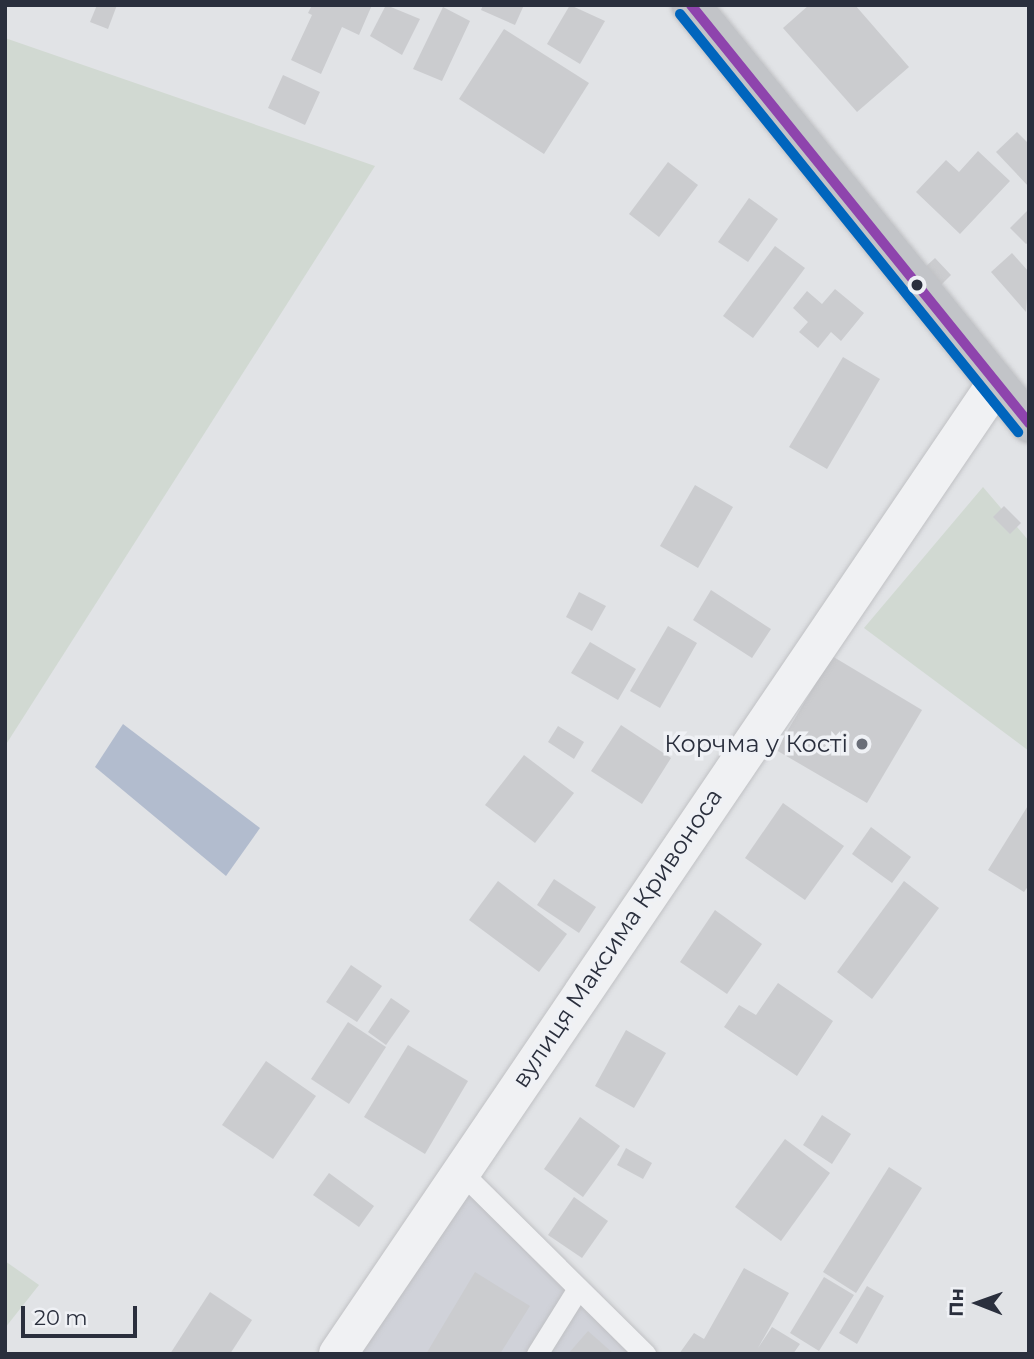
<!DOCTYPE html>
<meta charset="utf-8">
<style>
body{margin:0}
#map{position:relative;width:1034px;height:1359px;overflow:hidden;background:#e1e3e6;font-family:Montserrat,sans-serif}
div>[style]{position:absolute}
[style*='--x']{left:calc(var(--x)*1px);top:calc(var(--y)*1px);width:calc(var(--w)*1px);rotate:calc(var(--a)*1deg)}
.built>*{inset:0;background:#d0d2d9}
.green>*{inset:0;background:#d1d9d2}
.water>*{inset:0;background:#b2bcce}
.building>*{inset:0;background:#cbcccf}
.roads{filter:drop-shadow(0 0 2px #c0c1c4) drop-shadow(0 0 2px #c0c1c4)}
.lane>*{height:21px;margin:-10.5px;padding:0 10.5px;transform-origin:10.5px;border-radius:10.5px;background:#f0f1f3}
.street>*{height:38px;margin:-19px;padding:0 19px;transform-origin:19px;border-radius:19px;background:#f0f1f3}
.secondary>*{height:38px;margin:-19px;padding:0 19px;transform-origin:19px;border-radius:19px;background:#c2c4c8}
.bus-1>*{height:10px;margin:-5px;padding:0 5px;transform-origin:5px;border-radius:5px;background:#8e44ad}
.bus-2>*{height:10px;margin:-5px;padding:0 5px;transform-origin:5px;border-radius:5px;background:#0065bd}
.dots>*{width:19px;height:19px;translate:-50% -50%;box-sizing:border-box;border:4px solid #eff1f5;border-radius:50%}
span{translate:-50% -50%;white-space:nowrap;text-align:center;line-height:1.15;-webkit-text-stroke:7px #eff1f5;paint-order:stroke}
.poi-label{font-size:24px;color:#2a2f3d}
.right{translate:-100% -50%;text-align:right}
.street-label{font-size:24px;color:#2a2f3d}
.frame{position:absolute;inset:0;border:7px solid #2a2f3d;pointer-events:none}
.north{position:absolute;left:943px;top:1268px;width:70px;height:70px;-webkit-text-stroke:5px #eff1f5;paint-order:stroke;rotate:271deg;font-size:19px;font-weight:700;line-height:28px;text-align:center;color:#2a2f3d}
.north::after{content:'';display:block;margin:auto;width:24px;height:32px;background:#2a2f3d;clip-path:polygon(50% 0,100% 100%,50% 72%,0 100%)}
.scale{position:absolute;left:21px;top:1306px;width:116px;height:32px;box-sizing:border-box;border:4px solid #2a2f3d;border-top:0;padding-left:9px;font-size:21px;line-height:24px;white-space:nowrap;color:#2a2f3d;-webkit-text-stroke:5px #eff1f5;paint-order:stroke}
</style>
<div id="map">
<div class="built">
<div style="clip-path:polygon(456px 1156px,658px 1354px,326px 1354px)"></div>
</div>
<div class="green">
<div style="clip-path:polygon(5px 38px,375px 166px,5px 746px)"></div>
<div style="clip-path:polygon(983px 487px,1029px 541px,1029px 751px,864px 628px)"></div>
<div style="clip-path:polygon(5px 1261px,39px 1285px,5px 1328px)"></div>
</div>
<div class="water">
<div style="clip-path:polygon(123px 724px,260px 828px,226px 876px,95px 767px)"></div>
</div>
<div class="building">
<div style="clip-path:polygon(97px 5px,117px 5px,108px 29px,90px 22px)"></div>
<div style="clip-path:polygon(312px 5px,372px 5px,359px 35px,342px 27px,321px 74px,291px 60px,312px 15px,308px 13px)"></div>
<div style="clip-path:polygon(386px 5px,420px 19px,402px 55px,370px 36px)"></div>
<div style="clip-path:polygon(483px 5px,524px 5px,515px 25px,481px 10px)"></div>
<div style="clip-path:polygon(570px 5px,605px 21px,580px 64px,547px 44px)"></div>
<div style="clip-path:polygon(809px 5px,855px 5px,909px 67px,857px 112px,783px 28px)"></div>
<div style="clip-path:polygon(443px 7px,470px 21px,442px 81px,413px 69px)"></div>
<div style="clip-path:polygon(504px 29px,589px 83px,544px 154px,459px 99px)"></div>
<div style="clip-path:polygon(283px 75px,320px 92px,305px 125px,268px 108px)"></div>
<div style="clip-path:polygon(1017px 132px,1029px 144px,1029px 187px,996px 152px)"></div>
<div style="clip-path:polygon(978px 151px,1010px 181px,960px 234px,916px 192px,946px 160px,959px 172px)"></div>
<div style="clip-path:polygon(668px 162px,698px 185px,659px 237px,629px 214px)"></div>
<div style="clip-path:polygon(749px 198px,778px 219px,748px 262px,718px 242px)"></div>
<div style="clip-path:polygon(1029px 209px,1029px 242px,1026px 244px,1010px 228px)"></div>
<div style="clip-path:polygon(775px 246px,805px 268px,753px 338px,723px 316px)"></div>
<div style="clip-path:polygon(1012px 253px,1029px 272px,1026px 312px,991px 272px)"></div>
<div style="clip-path:polygon(935px 258px,951px 275px,940px 286px,923px 269px)"></div>
<div style="clip-path:polygon(835px 289px,864px 313px,841px 341px,831px 332px,818px 348px,799px 332px,808px 322px,793px 308px,807px 291px,822px 304px)"></div>
<div style="clip-path:polygon(843px 357px,880px 379px,827px 469px,789px 447px)"></div>
<div style="clip-path:polygon(695px 485px,733px 507px,698px 568px,660px 546px)"></div>
<div style="clip-path:polygon(1004px 506px,1021px 523px,1010px 534px,993px 517px)"></div>
<div style="clip-path:polygon(711px 590px,771px 629px,752px 658px,693px 620px)"></div>
<div style="clip-path:polygon(579px 592px,606px 606px,592px 631px,566px 617px)"></div>
<div style="clip-path:polygon(668px 626px,697px 643px,660px 708px,630px 691px)"></div>
<div style="clip-path:polygon(590px 642px,636px 669px,618px 700px,571px 673px)"></div>
<div style="clip-path:polygon(832px 656px,922px 710px,867px 803px,776px 750px)"></div>
<div style="clip-path:polygon(621px 725px,671px 758px,642px 804px,591px 771px)"></div>
<div style="clip-path:polygon(558px 726px,584px 742px,574px 759px,548px 742px)"></div>
<div style="clip-path:polygon(524px 755px,574px 793px,535px 843px,485px 805px)"></div>
<div style="clip-path:polygon(783px 803px,844px 846px,805px 900px,745px 858px)"></div>
<div style="clip-path:polygon(1029px 804px,1029px 885px,1024px 892px,988px 870px)"></div>
<div style="clip-path:polygon(871px 827px,911px 857px,892px 883px,852px 854px)"></div>
<div style="clip-path:polygon(554px 879px,596px 907px,579px 933px,537px 905px)"></div>
<div style="clip-path:polygon(498px 881px,567px 934px,539px 972px,469px 920px)"></div>
<div style="clip-path:polygon(904px 881px,939px 908px,872px 999px,837px 972px)"></div>
<div style="clip-path:polygon(715px 910px,762px 944px,727px 994px,680px 962px)"></div>
<div style="clip-path:polygon(351px 965px,382px 986px,357px 1022px,326px 1002px)"></div>
<div style="clip-path:polygon(778px 983px,833px 1021px,797px 1076px,724px 1027px,739px 1005px,756px 1015px)"></div>
<div style="clip-path:polygon(391px 998px,410px 1011px,386px 1045px,368px 1032px)"></div>
<div style="clip-path:polygon(348px 1022px,386px 1047px,349px 1104px,311px 1079px)"></div>
<div style="clip-path:polygon(626px 1030px,666px 1053px,634px 1108px,595px 1086px)"></div>
<div style="clip-path:polygon(408px 1045px,468px 1081px,425px 1154px,364px 1117px)"></div>
<div style="clip-path:polygon(266px 1061px,316px 1096px,273px 1159px,222px 1125px)"></div>
<div style="clip-path:polygon(822px 1115px,851px 1134px,832px 1164px,803px 1145px)"></div>
<div style="clip-path:polygon(580px 1117px,620px 1146px,583px 1197px,544px 1169px)"></div>
<div style="clip-path:polygon(785px 1139px,830px 1173px,781px 1241px,735px 1207px)"></div>
<div style="clip-path:polygon(626px 1148px,652px 1163px,643px 1179px,617px 1165px)"></div>
<div style="clip-path:polygon(889px 1167px,922px 1188px,856px 1293px,823px 1272px)"></div>
<div style="clip-path:polygon(329px 1173px,374px 1206px,359px 1227px,313px 1195px)"></div>
<div style="clip-path:polygon(574px 1197px,608px 1221px,582px 1258px,548px 1235px)"></div>
<div style="clip-path:polygon(744px 1268px,789px 1293px,758px 1348px,772px 1327px,800px 1344px,793px 1354px,679px 1354px,694px 1333px,704px 1339px)"></div>
<div style="clip-path:polygon(475px 1272px,530px 1306px,500px 1354px,426px 1354px)"></div>
<div style="clip-path:polygon(824px 1277px,854px 1295px,819px 1351px,790px 1333px)"></div>
<div style="clip-path:polygon(867px 1286px,884px 1296px,857px 1344px,839px 1333px)"></div>
<div style="clip-path:polygon(210px 1292px,252px 1320px,230px 1354px,170px 1354px)"></div>
<div style="clip-path:polygon(588px 1331px,614px 1354px,568px 1354px)"></div>
</div>
<div class="roads">
<div class="lane">
<div style="--x:459;--y:1170;--w:262;--a:44.7"></div>
<div style="--x:537;--y:1354;--w:75;--a:-58"></div>
</div>
<div class="street">
<div style="--x:338;--y:1354;--w:1171;--a:-55.86"></div>
</div>
<div class="secondary">
<div style="--x:691;--y:5;--w:538;--a:51.04"></div>
</div>
</div>
<div class="bus-1">
<div style="--x:691;--y:5;--w:538;--a:51.04"></div>
</div>
<div class="bus-2">
<div style="--x:680;--y:14;--w:538;--a:51.04"></div>
</div>
<div class="dots">
<div style="left:917px;top:285px;background:#2a2f3d"></div>
<div style="left:862px;top:744px;background:#6a6e78"></div>
</div>
<div class="poi-label">
<span class="right" style="left:848px;top:744px">Корчма у Кості</span>
</div>
<div class="street-label">
<span style="left:617px;top:938px;rotate:-56deg">вулиця Максима Кривоноса</span>
</div>
<div class="frame"></div>
<div class="north">Пн</div>
<div class="scale">20 m</div>
</div>
